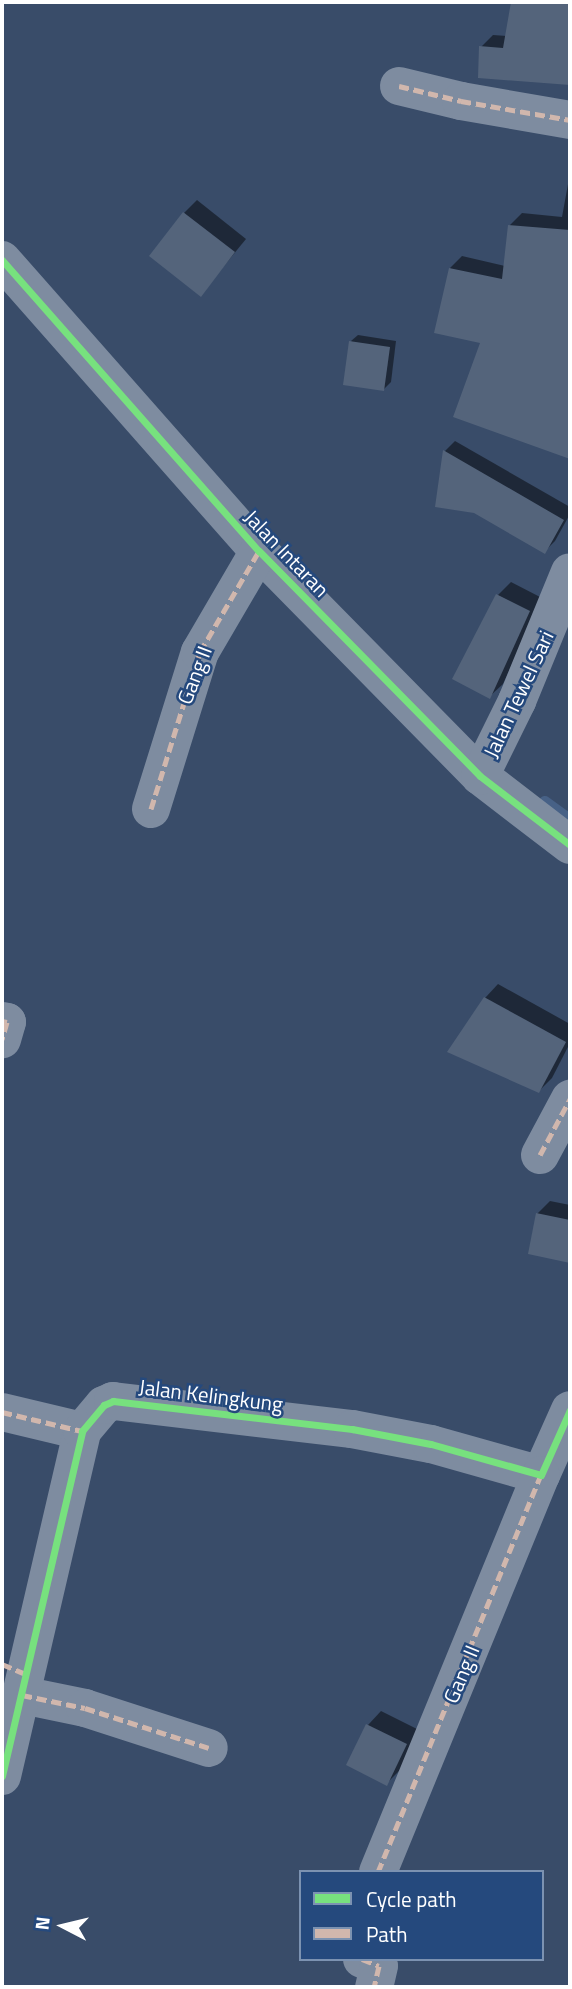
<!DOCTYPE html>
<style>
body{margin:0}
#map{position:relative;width:572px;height:1989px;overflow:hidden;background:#394c69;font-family:"Titillium Web",sans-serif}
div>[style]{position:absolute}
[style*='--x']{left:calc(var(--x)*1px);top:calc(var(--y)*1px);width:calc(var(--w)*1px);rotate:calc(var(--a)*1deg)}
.shadow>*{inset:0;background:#0007}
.stream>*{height:12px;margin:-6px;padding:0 6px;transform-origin:6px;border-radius:6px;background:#476186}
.building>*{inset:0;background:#54647b}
.minor>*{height:38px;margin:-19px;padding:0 19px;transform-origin:19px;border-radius:19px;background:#7e8ca0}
.quiet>*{height:5px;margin-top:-2.5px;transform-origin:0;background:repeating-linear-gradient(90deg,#d1b7ad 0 10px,transparent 0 15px)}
.cycleway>*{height:7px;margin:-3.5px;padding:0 3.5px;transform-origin:3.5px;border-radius:3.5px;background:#77e17e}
span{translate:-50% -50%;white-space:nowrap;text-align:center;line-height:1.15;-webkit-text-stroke:5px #25497d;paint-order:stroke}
.street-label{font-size:21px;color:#fff}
.frame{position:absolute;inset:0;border:4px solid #fff;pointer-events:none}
.legend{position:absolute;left:299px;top:1870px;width:245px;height:91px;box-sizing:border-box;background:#25497d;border:2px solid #7c92b1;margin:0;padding:9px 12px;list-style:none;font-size:21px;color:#fff}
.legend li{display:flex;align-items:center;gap:14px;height:35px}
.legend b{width:35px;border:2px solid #7c92b1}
.north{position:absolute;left:28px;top:1891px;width:70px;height:70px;-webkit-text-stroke:5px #25497d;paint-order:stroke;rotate:277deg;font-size:19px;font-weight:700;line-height:28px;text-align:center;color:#fff}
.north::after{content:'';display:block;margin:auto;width:24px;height:32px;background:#fff;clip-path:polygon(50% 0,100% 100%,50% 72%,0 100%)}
</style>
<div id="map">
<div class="shadow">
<div style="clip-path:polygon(513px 2px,570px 2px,570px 87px,570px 83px,481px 47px,493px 35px,507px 36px)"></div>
<div style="clip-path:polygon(570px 173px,570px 458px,455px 416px,482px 342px,450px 268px,462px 256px,505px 266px,510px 225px,522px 213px,562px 217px)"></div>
<div style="clip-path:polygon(197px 200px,246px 239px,201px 294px,184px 213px)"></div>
<div style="clip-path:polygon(358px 335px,396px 341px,391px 382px,384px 389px,351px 341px)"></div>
<div style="clip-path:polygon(455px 441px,570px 507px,570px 514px,555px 541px,545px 551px,475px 511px,445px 451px)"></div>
<div style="clip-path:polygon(511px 582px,542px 598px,503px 684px,489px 697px,454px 678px,498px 595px)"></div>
<div style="clip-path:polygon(498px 984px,570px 1024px,570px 1043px,552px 1078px,539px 1091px,485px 998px)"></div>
<div style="clip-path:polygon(550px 1201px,570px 1205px,570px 1261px,530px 1253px,537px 1214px)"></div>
<div style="clip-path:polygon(381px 1711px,419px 1730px,400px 1770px,387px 1783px,349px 1764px,368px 1725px)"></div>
</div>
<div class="stream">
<div style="--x:545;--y:802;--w:31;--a:36"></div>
</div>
<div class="building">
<div style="clip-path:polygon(511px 2px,570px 2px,570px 85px,478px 78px,479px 46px,503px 48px)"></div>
<div style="clip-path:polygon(183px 212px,235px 252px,201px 297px,149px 256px)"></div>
<div style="clip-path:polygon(508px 225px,570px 230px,570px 459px,453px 417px,480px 343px,434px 333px,449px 268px,502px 279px)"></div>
<div style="clip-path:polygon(349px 341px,390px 347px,384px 391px,343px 385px)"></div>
<div style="clip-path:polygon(443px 450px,564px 520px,545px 554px,474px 513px,435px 507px)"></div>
<div style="clip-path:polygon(496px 594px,530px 611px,490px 699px,452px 679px)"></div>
<div style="clip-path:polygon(484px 997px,566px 1042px,539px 1093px,447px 1052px)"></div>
<div style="clip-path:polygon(536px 1213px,570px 1220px,570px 1263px,528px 1254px)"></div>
<div style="clip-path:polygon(366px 1724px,407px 1744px,387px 1786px,346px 1765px)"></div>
</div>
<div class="minor">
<div style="--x:399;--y:86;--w:64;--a:13.6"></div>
<div style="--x:461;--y:101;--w:111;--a:9.9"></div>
<div style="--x:2;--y:260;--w:388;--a:48.6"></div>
<div style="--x:259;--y:551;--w:315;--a:45.5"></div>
<div style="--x:480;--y:776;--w:113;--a:37.5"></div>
<div style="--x:480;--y:776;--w:84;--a:-63.7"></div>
<div style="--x:517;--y:701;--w:139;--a:-67.7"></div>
<div style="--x:151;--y:809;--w:164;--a:-72.7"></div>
<div style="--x:200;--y:652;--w:117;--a:-59.7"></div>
<div style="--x:2;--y:1021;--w:5;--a:11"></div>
<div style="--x:7;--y:1022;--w:18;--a:106"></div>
<div style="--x:540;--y:1155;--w:64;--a:-61.8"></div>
<div style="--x:2;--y:1412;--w:82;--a:13.4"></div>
<div style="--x:22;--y:1695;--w:64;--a:11.7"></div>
<div style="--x:85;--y:1708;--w:130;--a:17.9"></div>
<div style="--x:2;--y:1776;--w:354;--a:-76.9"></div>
<div style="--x:82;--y:1431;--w:34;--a:-50"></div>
<div style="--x:104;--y:1405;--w:10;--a:-24"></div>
<div style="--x:113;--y:1401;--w:241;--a:6.7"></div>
<div style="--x:352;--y:1429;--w:80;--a:10.8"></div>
<div style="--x:431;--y:1444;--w:114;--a:15.7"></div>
<div style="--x:541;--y:1475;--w:71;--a:-66"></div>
<div style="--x:378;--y:1872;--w:429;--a:-67.7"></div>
<div style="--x:362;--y:1959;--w:18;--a:22"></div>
<div style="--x:379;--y:1966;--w:22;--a:103"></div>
</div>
<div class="quiet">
<div style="--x:399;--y:86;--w:64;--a:13.6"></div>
<div style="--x:461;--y:101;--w:111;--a:9.9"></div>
<div style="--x:151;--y:809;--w:164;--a:-72.7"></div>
<div style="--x:200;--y:652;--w:117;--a:-59.7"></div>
<div style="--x:2;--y:1021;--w:5;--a:11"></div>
<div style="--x:7;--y:1022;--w:18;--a:106"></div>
<div style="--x:540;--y:1155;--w:64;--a:-61.8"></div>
<div style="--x:2;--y:1412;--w:82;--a:13.4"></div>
<div style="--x:2;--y:1664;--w:26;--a:23"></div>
<div style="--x:22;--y:1695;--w:64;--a:11.7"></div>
<div style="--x:85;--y:1708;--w:130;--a:17.9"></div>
<div style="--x:378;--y:1872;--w:429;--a:-67.7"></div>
<div style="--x:362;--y:1959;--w:18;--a:22"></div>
<div style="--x:379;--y:1966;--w:22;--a:103"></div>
</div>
<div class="cycleway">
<div style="--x:2;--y:260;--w:388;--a:48.6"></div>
<div style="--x:259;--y:551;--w:315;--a:45.5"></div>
<div style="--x:480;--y:776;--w:113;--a:37.5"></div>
<div style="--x:2;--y:1776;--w:354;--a:-76.9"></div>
<div style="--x:82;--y:1431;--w:34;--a:-50"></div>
<div style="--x:104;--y:1405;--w:10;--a:-24"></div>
<div style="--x:113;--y:1401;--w:241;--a:6.7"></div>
<div style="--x:352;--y:1429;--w:80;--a:10.8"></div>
<div style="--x:431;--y:1444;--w:114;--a:15.7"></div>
<div style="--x:541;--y:1475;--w:71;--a:-66"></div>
</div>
<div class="street-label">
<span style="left:287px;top:553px;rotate:46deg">Jalan Intaran</span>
<span style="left:194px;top:675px;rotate:-69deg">Gang II</span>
<span style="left:518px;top:694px;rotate:-65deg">Jalan Tewel Sari</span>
<span style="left:211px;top:1395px;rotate:7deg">Jalan Kelingkung</span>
<span style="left:461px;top:1674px;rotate:-67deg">Gang II</span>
</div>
<div class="frame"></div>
<ul class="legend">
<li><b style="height:9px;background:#77e17e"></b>Cycle path</li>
<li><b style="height:9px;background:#d1b7ad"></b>Path</li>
</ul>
<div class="north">N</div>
</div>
